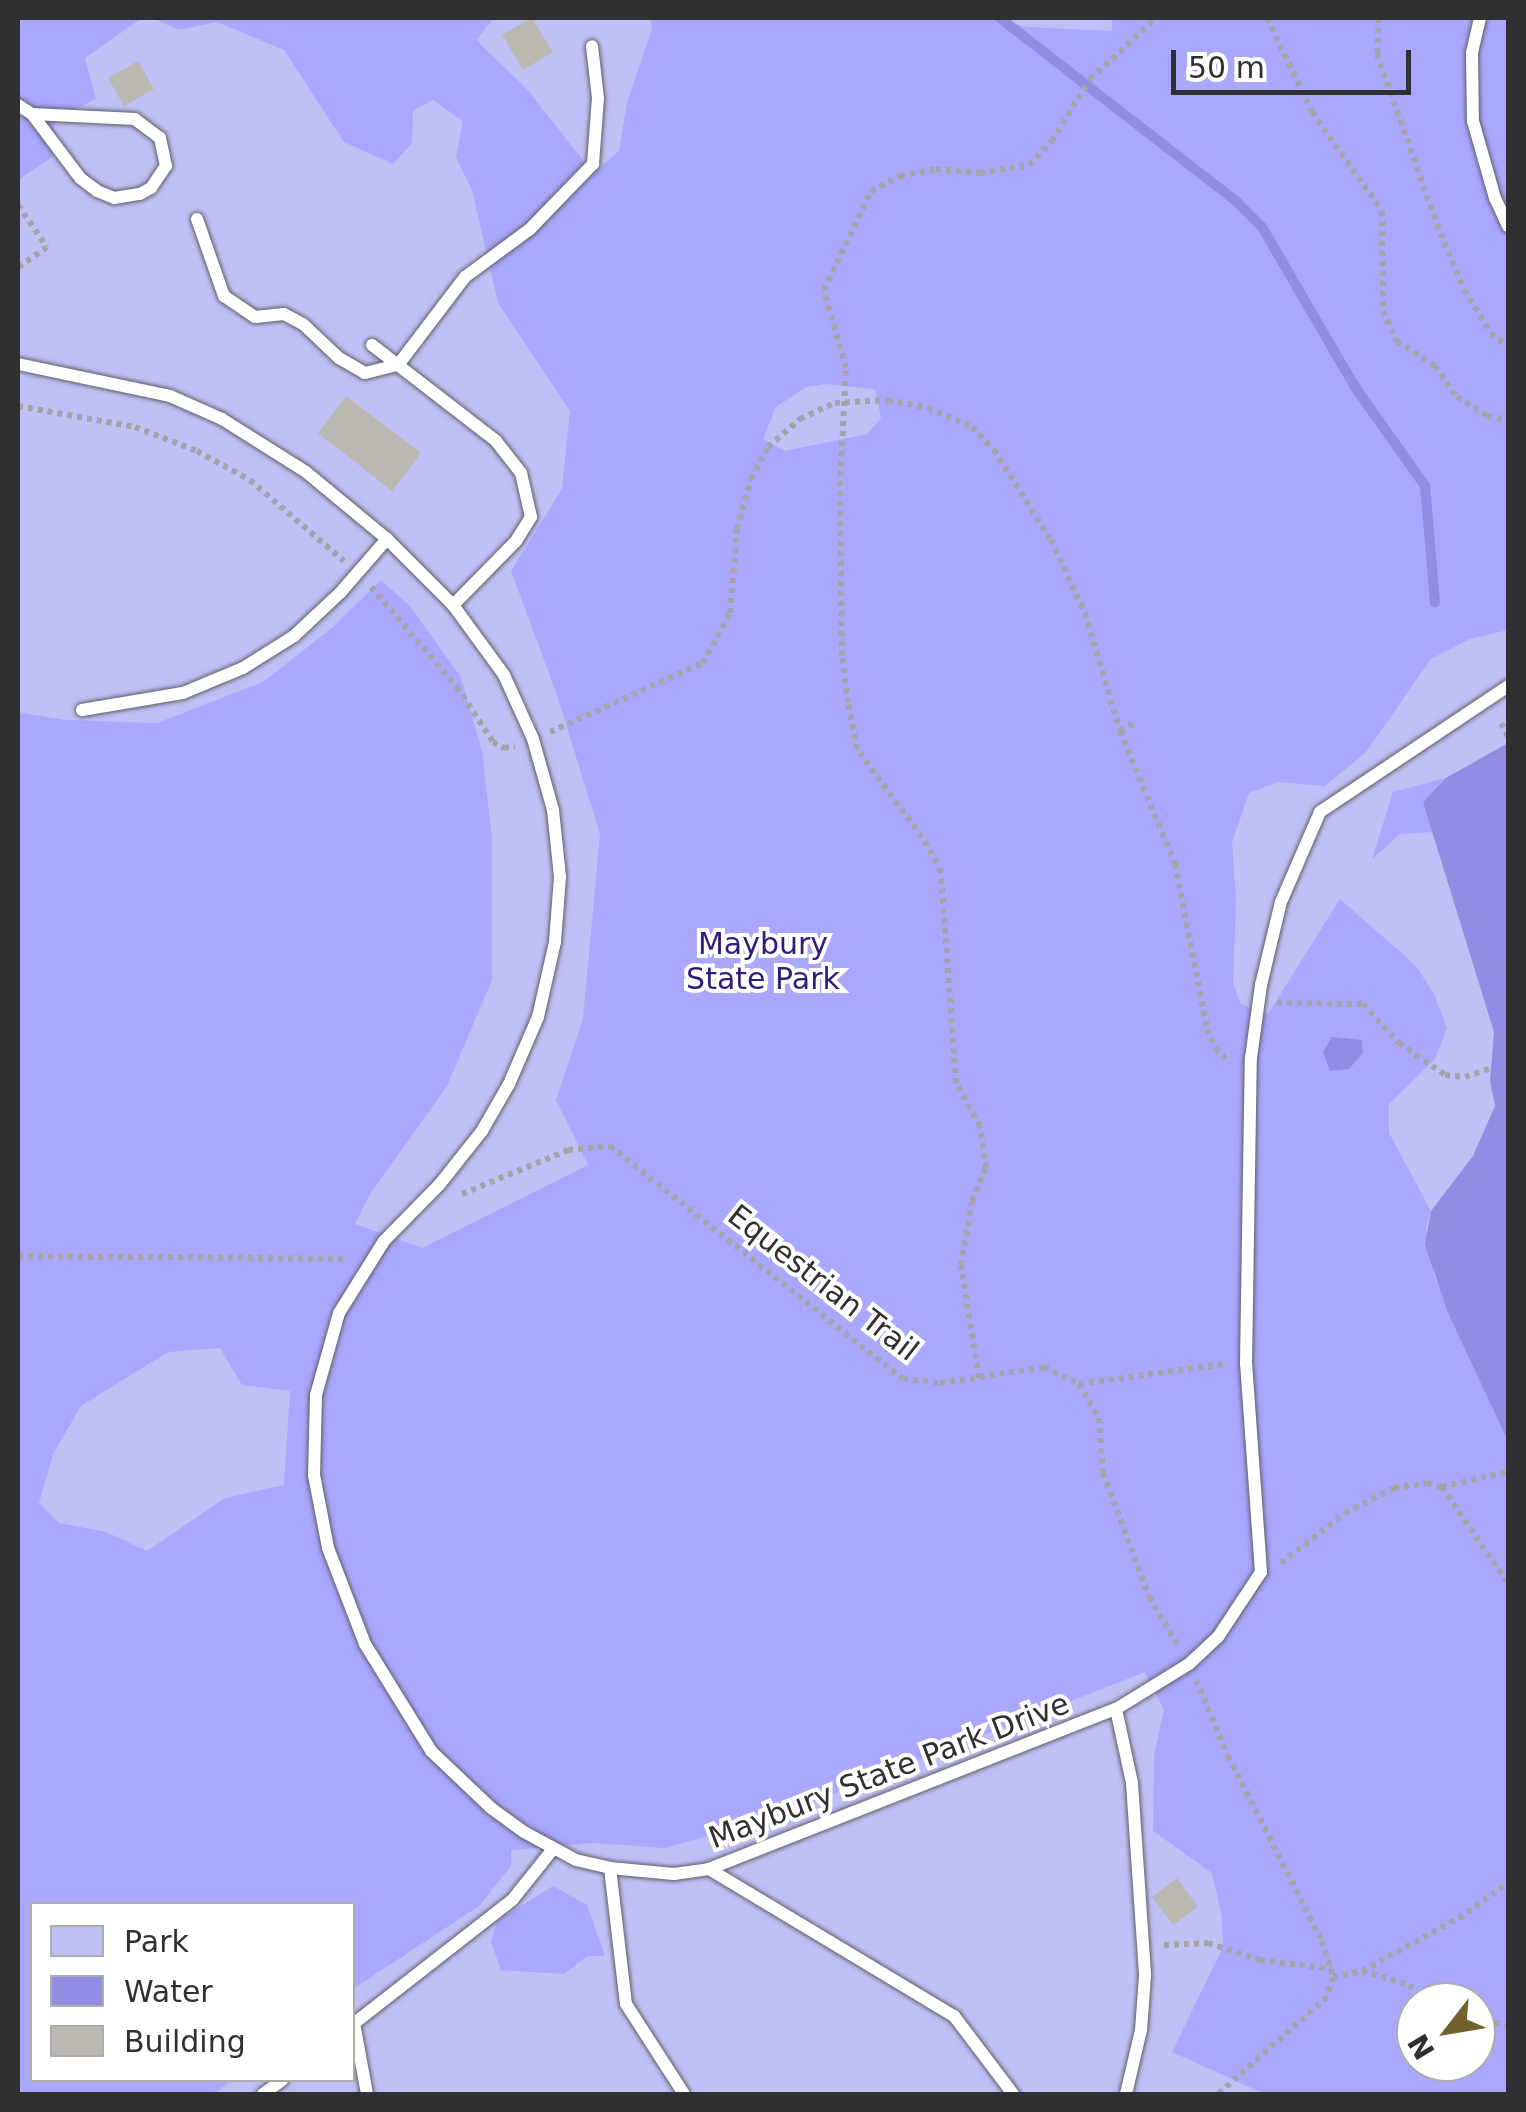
<!DOCTYPE html>
<style>
body{margin:0}
#map{position:relative;width:1526px;height:2112px;overflow:hidden;background:#e8e8ef;font-family:"DejaVu Sans",sans-serif}
div>[style]{position:absolute}
[style*='--x']{left:calc(var(--x)*1px);top:calc(var(--y)*1px);width:calc(var(--w)*1px);rotate:calc(var(--a)*1deg)}
.green>*{inset:0;background:#bfc0f6}
.forest>*{inset:0;background:#a9a7fe}
.water>*{inset:0;background:#908de2}
.stream>*{height:10px;margin:-5px;padding:0 5px;transform-origin:5px;border-radius:5px;background:#908de2}
.building>*{inset:0;background:#bbb8b1}
.path>*{height:6px;margin-top:-3px;transform-origin:0;background:repeating-linear-gradient(90deg,#a3a3a9 0 5px,transparent 0 10px)}
.roads{filter:drop-shadow(0 0 2px #5f5f66) drop-shadow(0 0 2px #5f5f66)}
.lane>*{height:12px;margin:-6px;padding:0 6px;transform-origin:6px;border-radius:6px;background:#fff}
span{translate:-50% -50%;white-space:nowrap;text-align:center;line-height:1.15;-webkit-text-stroke:8px #fff;paint-order:stroke}
.park-label{font-size:30px;color:#311b7d}
.street-label{font-size:30px;color:#303033}
.frame{position:absolute;inset:0;border:20px solid #303033;pointer-events:none}
.legend{position:absolute;left:30px;top:1902px;width:325px;height:180px;box-sizing:border-box;background:#fff;border:2px solid #acacad;margin:0;padding:12px 18px;list-style:none;font-size:30px;color:#303033}
.legend li{display:flex;align-items:center;gap:20px;height:50px}
.legend b{width:50px;border:2px solid #acacad}
.north{position:absolute;left:1396px;top:1982px;width:100px;height:100px;box-sizing:border-box;background:#fff;border:2px solid #acacad;border-radius:50%;rotate:239deg;font-size:28px;font-weight:700;line-height:40px;text-align:center;color:#303033}
.north::after{content:'';display:block;margin:auto;width:35px;height:45px;background:#73612f;clip-path:polygon(50% 0,100% 100%,50% 72%,0 100%)}
.scale{position:absolute;left:1171px;top:50px;width:240px;height:45px;box-sizing:border-box;border:5px solid #303033;border-top:0;padding-left:12px;font-size:30px;line-height:35px;white-space:nowrap;color:#303033;-webkit-text-stroke:8px #fff;paint-order:stroke}
</style>
<div id="map">
<div class="green">
<div style="clip-path:polygon(evenodd,18px 18px,1508px 18px,1508px 2094px,18px 2094px,18px 18px,32px 1904px,352px 1904px,352px 2080px,32px 2080px,32px 1904px,18px 18px,1416px 2002px,1476px 2002px,1476px 2062px,1416px 2062px,1416px 2002px)"></div>
</div>
<div class="forest">
<div style="clip-path:polygon(18px 18px,142px 18px,85px 58px,96px 99px,54px 119px,52px 157px,18px 180px)"></div>
<div style="clip-path:polygon(evenodd,153px 18px,494px 18px,476px 40px,526px 88px,593px 173px,619px 151px,627px 103px,652px 29px,650px 18px,995px 18px,1025px 27px,1112px 31px,1112px 18px,1508px 18px,1508px 630px,1470px 639px,1431px 659px,1366px 752px,1325px 786px,1278px 782px,1249px 793px,1232px 842px,1236px 901px,1233px 983px,1241px 1004px,1268px 1014px,1340px 899px,1415px 965px,1433px 992px,1447px 1028px,1435px 1059px,1389px 1104px,1389px 1133px,1431px 1211px,1426px 1227px,1434px 1276px,1508px 1441px,1508px 2094px,1265px 2094px,1172px 2052px,1223px 1947px,1222px 1917px,1212px 1873px,1153px 1831px,1154px 1756px,1164px 1710px,1145px 1672px,761px 1822px,664px 1848px,593px 1843px,511px 1850px,511px 1866px,479px 1906px,353px 1989px,352px 1904px,32px 1904px,32px 2080px,232px 2080px,214px 2094px,18px 2094px,18px 712px,65px 720px,157px 723px,263px 682px,333px 627px,381px 580px,410px 606px,461px 677px,482px 752px,492px 837px,492px 980px,447px 1086px,370px 1194px,355px 1224px,422px 1248px,588px 1165px,556px 1100px,583px 1019px,600px 834px,556px 692px,511px 571px,562px 489px,570px 411px,498px 303px,472px 190px,456px 157px,463px 121px,433px 100px,413px 111px,412px 143px,393px 164px,344px 142px,284px 50px,217px 22px,178px 30px,153px 18px,825px 384px,875px 389px,881px 418px,867px 434px,785px 451px,763px 439px,776px 407px,806px 387px,825px 384px,153px 18px,220px 1348px,242px 1385px,290px 1391px,284px 1485px,225px 1498px,147px 1551px,106px 1532px,59px 1523px,39px 1503px,53px 1454px,81px 1406px,168px 1352px,220px 1348px,153px 18px,1416px 2002px,1476px 2002px,1476px 2062px,1416px 2062px,1416px 2002px)"></div>
<div style="clip-path:polygon(1446px 778px,1423px 802px,1433px 832px,1400px 834px,1372px 859px,1393px 792px)"></div>
<div style="clip-path:polygon(553px 1886px,587px 1905px,605px 1956px,587px 1956px,564px 1974px,501px 1970px,491px 1942px,497px 1921px)"></div>
</div>
<div class="water">
<div style="clip-path:polygon(1508px 743px,1508px 1441px,1448px 1313px,1425px 1245px,1431px 1211px,1473px 1156px,1495px 1106px,1490px 1081px,1494px 1032px,1423px 802px,1446px 778px)"></div>
<div style="clip-path:polygon(1332px 1037px,1362px 1040px,1363px 1053px,1349px 1069px,1330px 1071px,1323px 1052px)"></div>
</div>
<div class="stream">
<div style="--x:1000;--y:18;--w:300;--a:37.8"></div>
<div style="--x:1237;--y:202;--w:35;--a:45"></div>
<div style="--x:1262;--y:227;--w:185;--a:59.8"></div>
<div style="--x:1355;--y:387;--w:121;--a:54.7"></div>
<div style="--x:1425;--y:486;--w:117;--a:85.1"></div>
</div>
<div class="building">
<div style="clip-path:polygon(532px 18px,553px 52px,523px 70px,502px 35px)"></div>
<div style="clip-path:polygon(138px 61px,154px 89px,124px 106px,108px 78px)"></div>
<div style="clip-path:polygon(346px 396px,421px 453px,392px 491px,318px 433px)"></div>
<div style="clip-path:polygon(1177px 1878px,1198px 1907px,1173px 1925px,1152px 1897px)"></div>
</div>
<div class="path">
<div style="--x:1267;--y:18;--w:104;--a:64.4"></div>
<div style="--x:1312;--y:112;--w:121;--a:54.7"></div>
<div style="--x:1382;--y:211;--w:100;--a:89.4"></div>
<div style="--x:1383;--y:311;--w:33;--a:65"></div>
<div style="--x:1397;--y:341;--w:45;--a:33.3"></div>
<div style="--x:1435;--y:366;--w:38;--a:55"></div>
<div style="--x:1457;--y:397;--w:36;--a:32"></div>
<div style="--x:1487;--y:416;--w:21;--a:11"></div>
<div style="--x:1379;--y:18;--w:36;--a:93"></div>
<div style="--x:1377;--y:54;--w:180;--a:70.6"></div>
<div style="--x:1437;--y:224;--w:71;--a:67.8"></div>
<div style="--x:1464;--y:290;--w:51;--a:57.9"></div>
<div style="--x:1491;--y:333;--w:22;--a:39"></div>
<div style="--x:18;--y:205;--w:51;--a:55.4"></div>
<div style="--x:47;--y:247;--w:35;--a:145"></div>
<div style="--x:18;--y:406;--w:119;--a:10.2"></div>
<div style="--x:135;--y:427;--w:66;--a:21.2"></div>
<div style="--x:197;--y:451;--w:60;--a:28.7"></div>
<div style="--x:250;--y:480;--w:124;--a:40.8"></div>
<div style="--x:371;--y:587;--w:132;--a:49.3"></div>
<div style="--x:457;--y:687;--w:66;--a:56.8"></div>
<div style="--x:493;--y:742;--w:13;--a:29"></div>
<div style="--x:504;--y:748;--w:11;--a:-10"></div>
<div style="--x:1501;--y:723;--w:16;--a:63"></div>
<div style="--x:1120;--y:731;--w:18;--a:-27"></div>
<div style="--x:550;--y:732;--w:168;--a:-24.3"></div>
<div style="--x:703;--y:663;--w:57;--a:-61.6"></div>
<div style="--x:730;--y:613;--w:84;--a:-85.2"></div>
<div style="--x:737;--y:529;--w:52;--a:-74.4"></div>
<div style="--x:751;--y:479;--w:36;--a:-62"></div>
<div style="--x:768;--y:447;--w:43;--a:-41.2"></div>
<div style="--x:800;--y:419;--w:38;--a:-25"></div>
<div style="--x:835;--y:403;--w:53;--a:-3.2"></div>
<div style="--x:888;--y:400;--w:41;--a:11.3"></div>
<div style="--x:928;--y:408;--w:48;--a:23.4"></div>
<div style="--x:972;--y:427;--w:32;--a:46"></div>
<div style="--x:994;--y:450;--w:107;--a:57.7"></div>
<div style="--x:1051;--y:540;--w:81;--a:65"></div>
<div style="--x:1085;--y:613;--w:123;--a:73.5"></div>
<div style="--x:1120;--y:731;--w:144;--a:67.5"></div>
<div style="--x:1175;--y:864;--w:168;--a:79"></div>
<div style="--x:1207;--y:1029;--w:21;--a:67"></div>
<div style="--x:1215;--y:1048;--w:21;--a:45"></div>
<div style="--x:1277;--y:1003;--w:86;--a:0.7"></div>
<div style="--x:1363;--y:1004;--w:53;--a:47.3"></div>
<div style="--x:1399;--y:1043;--w:56;--a:34.8"></div>
<div style="--x:1445;--y:1075;--w:20;--a:6"></div>
<div style="--x:1465;--y:1077;--w:28;--a:-19"></div>
<div style="--x:462;--y:1194;--w:115;--a:-22.5"></div>
<div style="--x:568;--y:1150;--w:42;--a:-5.4"></div>
<div style="--x:610;--y:1146;--w:374;--a:38.5"></div>
<div style="--x:903;--y:1379;--w:37;--a:6"></div>
<div style="--x:940;--y:1383;--w:105;--a:-8.7"></div>
<div style="--x:1044;--y:1367;--w:39;--a:26"></div>
<div style="--x:1079;--y:1384;--w:39;--a:60"></div>
<div style="--x:1099;--y:1418;--w:55;--a:85.8"></div>
<div style="--x:1103;--y:1473;--w:132;--a:69.6"></div>
<div style="--x:1149;--y:1597;--w:58;--a:59"></div>
<div style="--x:18;--y:1256;--w:328;--a:0.5"></div>
<div style="--x:979;--y:1378;--w:114;--a:-99.1"></div>
<div style="--x:961;--y:1265;--w:65;--a:-80.2"></div>
<div style="--x:972;--y:1201;--w:36;--a:-67"></div>
<div style="--x:986;--y:1168;--w:42;--a:-98.1"></div>
<div style="--x:980;--y:1126;--w:49;--a:-119.2"></div>
<div style="--x:956;--y:1083;--w:212;--a:-94.1"></div>
<div style="--x:941;--y:872;--w:40;--a:-118"></div>
<div style="--x:922;--y:837;--w:109;--a:-126.5"></div>
<div style="--x:857;--y:749;--w:47;--a:-101.1"></div>
<div style="--x:848;--y:703;--w:47;--a:-97.3"></div>
<div style="--x:842;--y:656;--w:170;--a:-90.7"></div>
<div style="--x:840;--y:486;--w:118;--a:-87.1"></div>
<div style="--x:846;--y:368;--w:81;--a:-105.8"></div>
<div style="--x:824;--y:290;--w:110;--a:-64.6"></div>
<div style="--x:871;--y:191;--w:33;--a:-27"></div>
<div style="--x:900;--y:176;--w:37;--a:-11"></div>
<div style="--x:936;--y:169;--w:44;--a:5.2"></div>
<div style="--x:980;--y:173;--w:50;--a:-9.3"></div>
<div style="--x:1029;--y:165;--w:33;--a:-46"></div>
<div style="--x:1052;--y:141;--w:73;--a:-58.5"></div>
<div style="--x:1090;--y:79;--w:90;--a:-42.7"></div>
<div style="--x:1079;--y:1384;--w:146;--a:-7.9"></div>
<div style="--x:1442;--y:1487;--w:68;--a:-12.8"></div>
<div style="--x:1281;--y:1563;--w:81;--a:-38"></div>
<div style="--x:1345;--y:1513;--w:55;--a:-27"></div>
<div style="--x:1394;--y:1488;--w:33;--a:-9"></div>
<div style="--x:1427;--y:1483;--w:16;--a:15"></div>
<div style="--x:1442;--y:1487;--w:116;--a:55.5"></div>
<div style="--x:1196;--y:1680;--w:82;--a:67.2"></div>
<div style="--x:1228;--y:1756;--w:208;--a:63.1"></div>
<div style="--x:1322;--y:1941;--w:38;--a:73"></div>
<div style="--x:1333;--y:1977;--w:21;--a:107"></div>
<div style="--x:1327;--y:1997;--w:146;--a:138.3"></div>
<div style="--x:1164;--y:1945;--w:44;--a:-2.6"></div>
<div style="--x:1208;--y:1943;--w:55;--a:18.1"></div>
<div style="--x:1260;--y:1960;--w:72;--a:7.2"></div>
<div style="--x:1362;--y:1971;--w:111;--a:-28.7"></div>
<div style="--x:1459;--y:1918;--w:60;--a:-35.5"></div>
<div style="--x:1333;--y:1977;--w:30;--a:-12"></div>
<div style="--x:1362;--y:1971;--w:49;--a:16.6"></div>
<div style="--x:1409;--y:1985;--w:27;--a:39"></div>
<div style="--x:1476;--y:2017;--w:33;--a:16"></div>
</div>
<div class="roads">
<div class="lane">
<div style="--x:1480;--y:18;--w:36;--a:103"></div>
<div style="--x:1472;--y:53;--w:68;--a:89.2"></div>
<div style="--x:1473;--y:121;--w:80;--a:74.1"></div>
<div style="--x:1495;--y:198;--w:31;--a:65"></div>
<div style="--x:18;--y:105;--w:17;--a:33"></div>
<div style="--x:32;--y:114;--w:80;--a:53.1"></div>
<div style="--x:80;--y:178;--w:21;--a:37"></div>
<div style="--x:97;--y:191;--w:18;--a:22"></div>
<div style="--x:114;--y:198;--w:26;--a:-9"></div>
<div style="--x:140;--y:194;--w:13;--a:-29"></div>
<div style="--x:151;--y:188;--w:27;--a:-56"></div>
<div style="--x:166;--y:166;--w:29;--a:-102"></div>
<div style="--x:160;--y:138;--w:31;--a:-143"></div>
<div style="--x:135;--y:119;--w:103;--a:-177.2"></div>
<div style="--x:197;--y:219;--w:82;--a:70.7"></div>
<div style="--x:224;--y:296;--w:37;--a:34"></div>
<div style="--x:255;--y:317;--w:29;--a:-6"></div>
<div style="--x:284;--y:314;--w:21;--a:28"></div>
<div style="--x:303;--y:324;--w:50;--a:43.4"></div>
<div style="--x:339;--y:358;--w:30;--a:30"></div>
<div style="--x:365;--y:373;--w:34;--a:-14"></div>
<div style="--x:398;--y:365;--w:111;--a:-52.7"></div>
<div style="--x:465;--y:277;--w:81;--a:-36.4"></div>
<div style="--x:530;--y:229;--w:91;--a:-45.9"></div>
<div style="--x:593;--y:164;--w:66;--a:-85.7"></div>
<div style="--x:598;--y:98;--w:52;--a:-96.6"></div>
<div style="--x:372;--y:345;--w:157;--a:37.7"></div>
<div style="--x:496;--y:441;--w:41;--a:52"></div>
<div style="--x:521;--y:473;--w:45;--a:77.2"></div>
<div style="--x:531;--y:517;--w:28;--a:122"></div>
<div style="--x:516;--y:541;--w:90;--a:134.5"></div>
<div style="--x:18;--y:364;--w:155;--a:11.9"></div>
<div style="--x:170;--y:396;--w:57;--a:23.9"></div>
<div style="--x:222;--y:419;--w:99;--a:32.2"></div>
<div style="--x:306;--y:472;--w:105;--a:39.6"></div>
<div style="--x:387;--y:539;--w:93;--a:45"></div>
<div style="--x:453;--y:605;--w:87;--a:53.9"></div>
<div style="--x:504;--y:675;--w:70;--a:65.6"></div>
<div style="--x:533;--y:739;--w:74;--a:74.3"></div>
<div style="--x:553;--y:810;--w:67;--a:84"></div>
<div style="--x:560;--y:877;--w:65;--a:94.4"></div>
<div style="--x:555;--y:942;--w:77;--a:102.8"></div>
<div style="--x:538;--y:1017;--w:73;--a:113.4"></div>
<div style="--x:509;--y:1084;--w:54;--a:119.9"></div>
<div style="--x:482;--y:1131;--w:69;--a:128.5"></div>
<div style="--x:439;--y:1185;--w:78;--a:134.5"></div>
<div style="--x:384;--y:1241;--w:85;--a:122"></div>
<div style="--x:339;--y:1313;--w:85;--a:105.7"></div>
<div style="--x:316;--y:1395;--w:80;--a:91.4"></div>
<div style="--x:314;--y:1475;--w:74;--a:79.1"></div>
<div style="--x:328;--y:1548;--w:103;--a:68.9"></div>
<div style="--x:365;--y:1644;--w:126;--a:58.3"></div>
<div style="--x:431;--y:1751;--w:83;--a:43.5"></div>
<div style="--x:491;--y:1808;--w:41;--a:36"></div>
<div style="--x:524;--y:1832;--w:59;--a:28.3"></div>
<div style="--x:576;--y:1860;--w:35;--a:13"></div>
<div style="--x:610;--y:1868;--w:64;--a:5.4"></div>
<div style="--x:674;--y:1874;--w:35;--a:-8"></div>
<div style="--x:709;--y:1869;--w:437;--a:-21.5"></div>
<div style="--x:1116;--y:1709;--w:86;--a:-31.7"></div>
<div style="--x:1189;--y:1664;--w:40;--a:-43"></div>
<div style="--x:1218;--y:1637;--w:78;--a:-56.5"></div>
<div style="--x:1261;--y:1572;--w:209;--a:-94.1"></div>
<div style="--x:1246;--y:1364;--w:306;--a:-89.1"></div>
<div style="--x:1251;--y:1058;--w:74;--a:-82.2"></div>
<div style="--x:1261;--y:985;--w:85;--a:-76.5"></div>
<div style="--x:1281;--y:902;--w:98;--a:-66.6"></div>
<div style="--x:1320;--y:812;--w:226;--a:-33.8"></div>
<div style="--x:82;--y:710;--w:102;--a:-9.6"></div>
<div style="--x:183;--y:693;--w:65;--a:-22.6"></div>
<div style="--x:243;--y:668;--w:60;--a:-32.1"></div>
<div style="--x:294;--y:636;--w:63;--a:-43.1"></div>
<div style="--x:340;--y:593;--w:72;--a:-49"></div>
<div style="--x:1116;--y:1709;--w:76;--a:77.8"></div>
<div style="--x:1132;--y:1783;--w:193;--a:86.1"></div>
<div style="--x:1145;--y:1976;--w:54;--a:94.2"></div>
<div style="--x:1141;--y:2030;--w:66;--a:103.2"></div>
<div style="--x:610;--y:1868;--w:137;--a:83.3"></div>
<div style="--x:626;--y:2004;--w:107;--a:57.2"></div>
<div style="--x:709;--y:1869;--w:286;--a:31"></div>
<div style="--x:954;--y:2016;--w:98;--a:52.9"></div>
<div style="--x:354;--y:2023;--w:72;--a:79.6"></div>
<div style="--x:352;--y:2025;--w:204;--a:-38"></div>
<div style="--x:513;--y:1899;--w:64;--a:-51.3"></div>
<div style="--x:263;--y:2094;--w:24;--a:-36"></div>
</div>
</div>
<div class="park-label">
<span style="left:763px;top:961px">Maybury<br>State Park</span>
</div>
<div class="street-label">
<span style="left:823px;top:1283px;rotate:38deg">Equestrian Trail</span>
<span style="left:889px;top:1771px;rotate:-21deg">Maybury State Park Drive</span>
</div>
<div class="frame"></div>
<ul class="legend">
<li><b style="height:28px;background:#bfc0f6"></b>Park</li>
<li><b style="height:28px;background:#908de2"></b>Water</li>
<li><b style="height:28px;background:#bbb8b1"></b>Building</li>
</ul>
<div class="north">N</div>
<div class="scale">50 m</div>
</div>
